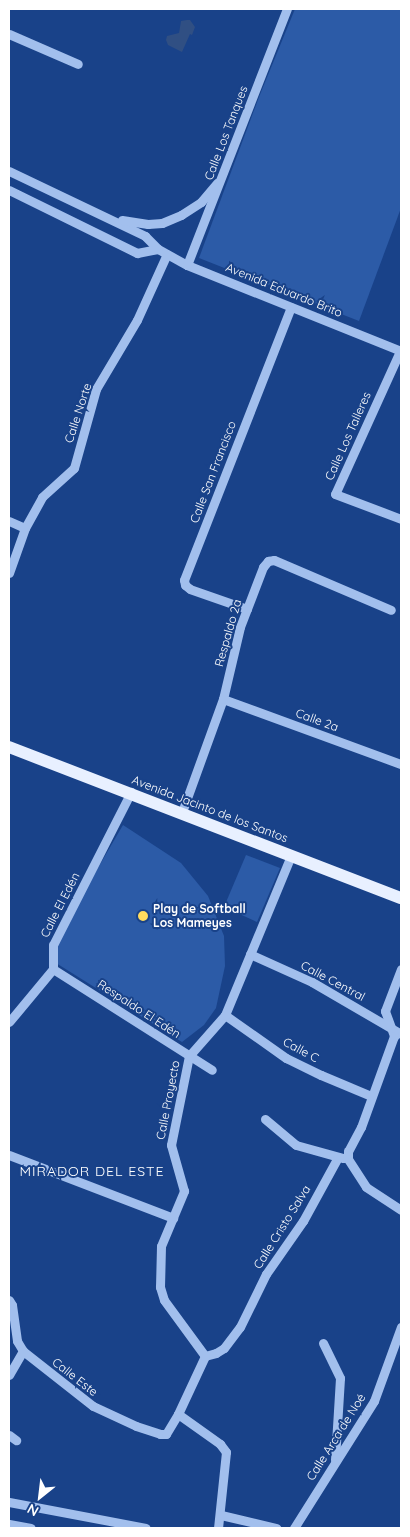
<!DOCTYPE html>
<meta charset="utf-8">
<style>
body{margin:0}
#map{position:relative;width:410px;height:1537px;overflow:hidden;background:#194289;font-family:Quicksand,sans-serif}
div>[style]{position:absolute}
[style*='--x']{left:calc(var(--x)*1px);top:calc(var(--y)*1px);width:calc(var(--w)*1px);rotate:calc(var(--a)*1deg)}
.green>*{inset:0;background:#2c5ba7}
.water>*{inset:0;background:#304f83}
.minor>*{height:9px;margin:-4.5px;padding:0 4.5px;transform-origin:4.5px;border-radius:4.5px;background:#a2bfed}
.major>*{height:12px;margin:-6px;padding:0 6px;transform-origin:6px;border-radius:6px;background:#e8f0ff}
.dots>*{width:14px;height:14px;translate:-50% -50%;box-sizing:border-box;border:2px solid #194289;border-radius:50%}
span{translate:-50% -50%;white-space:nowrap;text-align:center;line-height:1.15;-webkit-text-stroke:4px #194289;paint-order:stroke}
.street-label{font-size:12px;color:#fff}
.poi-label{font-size:12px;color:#fff;font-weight:700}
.left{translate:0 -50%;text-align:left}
.neighbourhood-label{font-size:14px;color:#fff;letter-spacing:1px}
.frame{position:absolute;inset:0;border:10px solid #fff;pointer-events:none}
.north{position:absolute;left:15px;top:1472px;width:50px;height:50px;-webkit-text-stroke:4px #194289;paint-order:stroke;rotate:209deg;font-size:14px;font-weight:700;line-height:20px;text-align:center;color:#fff}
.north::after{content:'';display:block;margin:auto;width:18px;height:22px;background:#fff;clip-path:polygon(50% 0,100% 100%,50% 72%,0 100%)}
</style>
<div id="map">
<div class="green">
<div style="clip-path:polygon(295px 9px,401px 9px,401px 208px,359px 321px,199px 258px,259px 97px)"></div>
<div style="clip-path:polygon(123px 825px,181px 863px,208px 896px,224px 936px,225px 966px,216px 1008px,204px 1025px,182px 1042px,56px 963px,54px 943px)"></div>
<div style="clip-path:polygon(246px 855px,280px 868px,257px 922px,224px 907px)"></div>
</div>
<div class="water">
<div style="clip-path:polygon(187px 20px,190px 20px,195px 27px,192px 35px,190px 34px,182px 52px,168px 45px,166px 40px,167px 36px,179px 33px,181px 21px)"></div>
</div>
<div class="minor">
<div style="--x:9;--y:34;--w:75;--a:23.5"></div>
<div style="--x:9;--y:171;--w:151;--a:25.5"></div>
<div style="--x:145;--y:236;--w:18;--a:45"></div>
<div style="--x:158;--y:249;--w:33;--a:29"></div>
<div style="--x:187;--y:265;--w:231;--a:21.9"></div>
<div style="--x:9;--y:190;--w:143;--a:26.2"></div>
<div style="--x:137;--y:253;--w:21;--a:-11"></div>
<div style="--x:122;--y:220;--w:26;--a:9"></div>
<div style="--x:148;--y:224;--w:14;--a:-4"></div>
<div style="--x:162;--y:223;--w:21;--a:-23"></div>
<div style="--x:181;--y:215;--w:24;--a:-33"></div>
<div style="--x:201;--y:202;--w:25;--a:-50"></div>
<div style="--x:187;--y:265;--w:275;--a:-68.7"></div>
<div style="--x:400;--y:351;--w:157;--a:114.4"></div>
<div style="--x:335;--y:494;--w:71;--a:20.7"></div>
<div style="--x:9;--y:521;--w:17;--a:24"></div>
<div style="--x:9;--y:573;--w:48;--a:-70.4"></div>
<div style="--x:25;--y:528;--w:35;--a:-61"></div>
<div style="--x:42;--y:497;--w:43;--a:-42.2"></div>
<div style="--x:74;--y:468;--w:82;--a:-74.4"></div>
<div style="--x:96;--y:389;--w:80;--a:-59.3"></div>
<div style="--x:137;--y:320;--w:72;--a:-65.6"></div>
<div style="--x:247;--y:609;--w:60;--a:-160.7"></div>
<div style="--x:190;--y:589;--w:6;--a:-141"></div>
<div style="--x:185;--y:585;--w:5;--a:-101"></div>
<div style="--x:184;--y:580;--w:293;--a:-68.6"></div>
<div style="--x:223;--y:699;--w:189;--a:20.1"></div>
<div style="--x:182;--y:812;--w:120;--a:-70.1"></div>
<div style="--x:223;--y:699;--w:74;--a:-76.7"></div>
<div style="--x:240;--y:627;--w:64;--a:-69"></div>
<div style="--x:263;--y:567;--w:8;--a:-50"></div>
<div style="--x:268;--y:561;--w:6;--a:-9"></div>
<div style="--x:274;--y:560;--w:127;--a:23.1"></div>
<div style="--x:250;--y:954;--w:68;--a:24.3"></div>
<div style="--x:312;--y:982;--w:103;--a:30.3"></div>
<div style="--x:53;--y:969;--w:188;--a:32.4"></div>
<div style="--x:401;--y:969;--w:45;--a:110.9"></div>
<div style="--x:385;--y:1011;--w:27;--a:70"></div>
<div style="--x:394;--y:1036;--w:97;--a:109.9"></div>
<div style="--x:361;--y:1127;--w:27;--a:118"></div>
<div style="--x:348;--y:1151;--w:8;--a:90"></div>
<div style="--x:348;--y:1159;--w:33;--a:57"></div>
<div style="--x:366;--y:1187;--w:42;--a:33.3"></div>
<div style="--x:225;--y:1015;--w:75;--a:35.2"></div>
<div style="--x:286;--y:1058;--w:39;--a:26"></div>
<div style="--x:321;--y:1075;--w:54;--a:22.8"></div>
<div style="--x:9;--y:1022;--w:69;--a:-50.3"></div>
<div style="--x:53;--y:969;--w:24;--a:-90"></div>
<div style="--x:53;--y:945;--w:172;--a:-63"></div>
<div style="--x:265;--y:1119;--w:40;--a:40"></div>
<div style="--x:296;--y:1145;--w:49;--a:15.5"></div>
<div style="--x:9;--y:1155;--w:176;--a:21"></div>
<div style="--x:9;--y:1300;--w:6;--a:59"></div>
<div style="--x:12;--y:1305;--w:36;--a:82"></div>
<div style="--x:17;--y:1341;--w:12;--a:59"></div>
<div style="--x:23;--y:1351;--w:89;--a:38.2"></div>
<div style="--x:93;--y:1406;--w:47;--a:24.9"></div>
<div style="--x:136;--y:1426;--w:25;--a:18"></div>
<div style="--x:160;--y:1434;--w:6;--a:0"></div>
<div style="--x:166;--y:1434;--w:23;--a:-59"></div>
<div style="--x:178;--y:1414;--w:64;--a:-65"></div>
<div style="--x:205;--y:1356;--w:11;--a:-15"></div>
<div style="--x:216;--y:1353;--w:9;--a:-32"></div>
<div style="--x:224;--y:1348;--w:26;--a:-53"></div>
<div style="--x:240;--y:1327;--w:59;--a:-63.9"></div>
<div style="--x:266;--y:1274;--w:65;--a:-55.1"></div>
<div style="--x:303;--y:1221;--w:73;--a:-61.3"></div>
<div style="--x:323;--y:1343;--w:39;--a:64"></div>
<div style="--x:340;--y:1378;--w:82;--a:93.5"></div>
<div style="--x:205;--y:1356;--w:69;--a:-126.2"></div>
<div style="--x:164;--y:1300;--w:14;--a:-107"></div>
<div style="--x:160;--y:1287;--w:41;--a:-88.6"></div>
<div style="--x:161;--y:1246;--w:60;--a:-67.3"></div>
<div style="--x:184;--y:1191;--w:48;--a:-105.8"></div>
<div style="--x:171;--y:1145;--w:91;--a:-78.6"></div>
<div style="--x:189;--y:1056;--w:55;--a:-48.7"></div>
<div style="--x:225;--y:1015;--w:172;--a:-67.5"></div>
<div style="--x:9;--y:1375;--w:28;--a:-60"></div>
<div style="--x:178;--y:1414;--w:52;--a:35.5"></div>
<div style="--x:220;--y:1444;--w:10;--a:53"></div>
<div style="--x:226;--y:1452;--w:76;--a:96"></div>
<div style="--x:9;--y:1435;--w:9;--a:36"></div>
<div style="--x:9;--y:1502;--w:139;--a:10.7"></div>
<div style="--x:221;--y:1515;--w:57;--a:13.3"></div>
<div style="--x:9;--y:1524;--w:22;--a:10"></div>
<div style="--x:294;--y:1528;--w:150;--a:-57.8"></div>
<div style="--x:374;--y:1401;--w:79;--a:-70"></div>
</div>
<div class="major">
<div style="--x:9;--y:747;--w:420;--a:21.1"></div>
</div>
<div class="dots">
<div style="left:143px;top:916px;background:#ffdb5e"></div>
</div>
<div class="street-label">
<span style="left:226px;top:133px;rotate:-69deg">Calle Los Tanques</span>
<span style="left:284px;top:290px;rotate:22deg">Avenida Eduardo Brito</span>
<span style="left:78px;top:413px;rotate:-72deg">Calle Norte</span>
<span style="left:348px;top:436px;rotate:-66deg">Calle Los Talleres</span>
<span style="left:213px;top:472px;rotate:-69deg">Calle San Francisco</span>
<span style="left:228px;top:633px;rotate:-74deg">Respaldo 2a</span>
<span style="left:317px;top:720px;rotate:20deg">Calle 2a</span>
<span style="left:210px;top:809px;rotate:21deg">Avenida Jacinto de los Santos</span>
<span style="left:60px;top:905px;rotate:-63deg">Calle El Edén</span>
<span style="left:333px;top:981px;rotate:28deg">Calle Central</span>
<span style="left:139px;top:1009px;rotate:33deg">Respaldo El Edén</span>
<span style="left:301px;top:1050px;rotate:28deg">Calle C</span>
<span style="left:168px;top:1100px;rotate:-79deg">Calle Proyecto</span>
<span style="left:282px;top:1227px;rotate:-58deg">Calle Cristo Salva</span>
<span style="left:75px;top:1377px;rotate:38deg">Calle Este</span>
<span style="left:336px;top:1437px;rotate:-58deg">Calle Arca de Noé</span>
</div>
<div class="poi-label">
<span class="left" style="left:153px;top:916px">Play de Softball<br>Los Mameyes</span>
</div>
<div class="neighbourhood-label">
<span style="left:92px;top:1171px">MIRADOR DEL ESTE</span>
</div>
<div class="frame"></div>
<div class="north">N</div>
</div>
